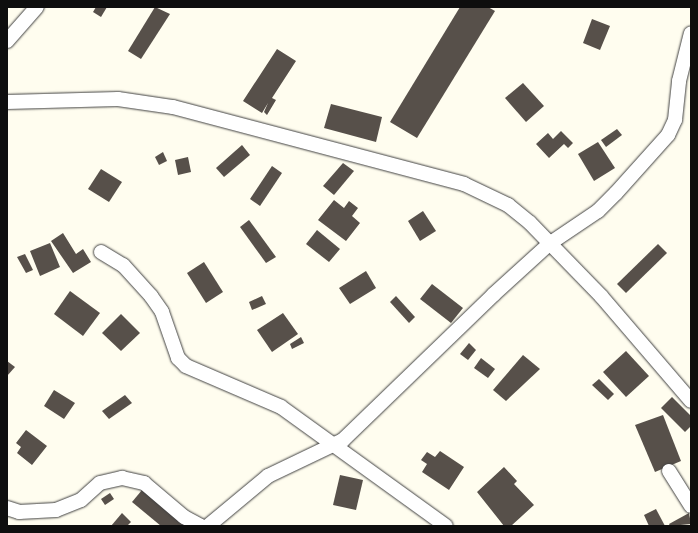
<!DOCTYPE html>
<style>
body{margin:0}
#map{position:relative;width:698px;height:533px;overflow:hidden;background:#fffdef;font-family:Literata,serif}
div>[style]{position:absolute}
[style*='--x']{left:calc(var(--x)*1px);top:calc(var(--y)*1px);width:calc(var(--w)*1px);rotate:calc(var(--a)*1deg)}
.building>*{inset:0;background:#57504a}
.roads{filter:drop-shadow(0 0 1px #414141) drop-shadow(0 0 1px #414141)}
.street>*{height:14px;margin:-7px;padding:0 7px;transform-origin:7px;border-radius:7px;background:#fff}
span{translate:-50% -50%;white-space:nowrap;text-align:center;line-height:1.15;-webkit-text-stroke:4px #fff;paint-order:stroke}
.frame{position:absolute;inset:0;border:8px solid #0e0e0e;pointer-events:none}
</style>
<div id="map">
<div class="building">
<div style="clip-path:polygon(96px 7px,107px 7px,101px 17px,93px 12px)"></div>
<div style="clip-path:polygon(155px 7px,170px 14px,141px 59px,128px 51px)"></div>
<div style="clip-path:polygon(460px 7px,488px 7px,495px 11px,417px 138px,390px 122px)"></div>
<div style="clip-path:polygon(592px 19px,610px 26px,600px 50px,583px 43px)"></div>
<div style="clip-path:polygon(277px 49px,296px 61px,272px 98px,276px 100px,267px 115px,264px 112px,268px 103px,262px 113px,243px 101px)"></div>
<div style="clip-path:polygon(523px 83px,544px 106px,526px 122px,505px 98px)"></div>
<div style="clip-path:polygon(331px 104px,382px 117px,376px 142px,324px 128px)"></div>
<div style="clip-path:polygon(617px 129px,622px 135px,606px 147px,601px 140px)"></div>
<div style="clip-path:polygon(561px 131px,573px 143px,568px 148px,564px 144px,549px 158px,536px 144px,548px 133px,553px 139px)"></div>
<div style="clip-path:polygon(598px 142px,615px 168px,594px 181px,578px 154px)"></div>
<div style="clip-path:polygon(242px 145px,250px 155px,224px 177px,216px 168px)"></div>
<div style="clip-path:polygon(163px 152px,167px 161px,159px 165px,155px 157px)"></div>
<div style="clip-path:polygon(188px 157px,191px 172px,178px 175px,175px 160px)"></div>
<div style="clip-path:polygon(343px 163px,354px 171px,334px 195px,323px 186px)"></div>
<div style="clip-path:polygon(272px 166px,282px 173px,260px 206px,250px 199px)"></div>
<div style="clip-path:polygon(101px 169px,122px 182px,109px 202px,88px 189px)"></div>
<div style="clip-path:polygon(334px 200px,344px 208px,349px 201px,358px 208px,352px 216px,360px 223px,346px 241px,318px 220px)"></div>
<div style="clip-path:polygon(423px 211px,436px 231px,420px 241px,408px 221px)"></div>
<div style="clip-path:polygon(249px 220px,276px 257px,266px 263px,240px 227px)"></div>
<div style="clip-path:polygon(317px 230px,340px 249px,329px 262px,306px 244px)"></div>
<div style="clip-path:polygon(63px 233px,76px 254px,83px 249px,91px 262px,73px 273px,51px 241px)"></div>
<div style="clip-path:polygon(50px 243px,60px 267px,40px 276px,30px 251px)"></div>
<div style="clip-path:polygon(658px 244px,667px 253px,626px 293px,617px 284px)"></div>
<div style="clip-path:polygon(25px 254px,33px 270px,26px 273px,17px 257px)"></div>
<div style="clip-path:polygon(204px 262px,223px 292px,206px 303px,187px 273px)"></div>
<div style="clip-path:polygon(366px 271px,376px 288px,350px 304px,339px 288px)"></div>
<div style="clip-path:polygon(432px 284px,463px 308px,451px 323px,420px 299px)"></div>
<div style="clip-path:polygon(70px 291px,100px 313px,83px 336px,54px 314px)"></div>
<div style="clip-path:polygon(262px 296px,266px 304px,252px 310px,249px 302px)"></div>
<div style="clip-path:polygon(396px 296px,415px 317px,409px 323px,390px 302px)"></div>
<div style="clip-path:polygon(283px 313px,298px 334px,272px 352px,257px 330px)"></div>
<div style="clip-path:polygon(121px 314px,140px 333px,121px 351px,102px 333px)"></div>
<div style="clip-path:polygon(301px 337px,304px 343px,292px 349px,290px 344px)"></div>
<div style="clip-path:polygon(469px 343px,476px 350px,468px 360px,460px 354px)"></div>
<div style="clip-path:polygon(626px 351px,649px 376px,626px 397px,603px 372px)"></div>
<div style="clip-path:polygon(523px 355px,540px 369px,506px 401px,493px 390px)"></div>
<div style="clip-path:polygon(481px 358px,495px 369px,488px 378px,474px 368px)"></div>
<div style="clip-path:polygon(7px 361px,15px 367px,7px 376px)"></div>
<div style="clip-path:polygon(599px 379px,614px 394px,608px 400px,592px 385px)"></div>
<div style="clip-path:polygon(54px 390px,75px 403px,64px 419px,44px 406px)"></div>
<div style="clip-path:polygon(125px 395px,132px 403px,109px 419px,102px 411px)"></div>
<div style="clip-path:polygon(672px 397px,691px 416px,691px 426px,685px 432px,661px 408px)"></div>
<div style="clip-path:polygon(663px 415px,681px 461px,655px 472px,635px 425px)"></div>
<div style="clip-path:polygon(26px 430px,47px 446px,32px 465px,17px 453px,21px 447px,16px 443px)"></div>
<div style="clip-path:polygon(440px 451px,464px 467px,449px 490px,422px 472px,427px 464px,421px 460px,427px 452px,435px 457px)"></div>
<div style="clip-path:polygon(504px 467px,517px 481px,514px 484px,534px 505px,511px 526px,504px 526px,477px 492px)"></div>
<div style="clip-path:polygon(340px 475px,363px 480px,356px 510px,333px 505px)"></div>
<div style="clip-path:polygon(142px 490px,187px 526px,161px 526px,132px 502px)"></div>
<div style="clip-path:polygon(110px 493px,114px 499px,105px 505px,101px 499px)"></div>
<div style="clip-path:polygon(656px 509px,665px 526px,649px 526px,644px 515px)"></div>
<div style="clip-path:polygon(122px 513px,131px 522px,127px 526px,111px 526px)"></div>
<div style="clip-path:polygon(689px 513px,691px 524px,670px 526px,669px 524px)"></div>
</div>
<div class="roads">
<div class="street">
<div style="--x:7;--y:41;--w:45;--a:-48.6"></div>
<div style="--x:7;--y:102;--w:111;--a:-1.5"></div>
<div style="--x:118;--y:99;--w:56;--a:8.3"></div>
<div style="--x:173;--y:107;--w:301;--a:14.8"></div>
<div style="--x:464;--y:184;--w:49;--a:25.5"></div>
<div style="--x:508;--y:205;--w:28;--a:39"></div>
<div style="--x:530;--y:223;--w:102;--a:45.8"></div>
<div style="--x:601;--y:296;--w:138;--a:49.4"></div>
<div style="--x:101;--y:252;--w:26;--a:31"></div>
<div style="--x:123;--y:265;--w:42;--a:47.9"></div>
<div style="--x:151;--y:296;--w:19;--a:55"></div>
<div style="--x:162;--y:312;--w:49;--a:70.8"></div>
<div style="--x:178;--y:358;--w:11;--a:45"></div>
<div style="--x:186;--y:366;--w:103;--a:23.3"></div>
<div style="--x:281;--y:407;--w:203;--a:35.8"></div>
<div style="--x:669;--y:471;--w:41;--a:57.8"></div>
<div style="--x:7;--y:508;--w:13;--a:18"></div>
<div style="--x:19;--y:512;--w:37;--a:-3"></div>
<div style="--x:56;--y:510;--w:27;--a:-22"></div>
<div style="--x:81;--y:500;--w:25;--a:-42"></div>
<div style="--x:100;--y:483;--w:23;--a:-13"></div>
<div style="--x:122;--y:478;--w:23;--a:13"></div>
<div style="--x:144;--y:483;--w:52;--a:40.4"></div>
<div style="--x:184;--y:517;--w:19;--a:28"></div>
<div style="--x:208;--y:526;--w:78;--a:-39.8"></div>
<div style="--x:268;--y:476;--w:83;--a:-25.6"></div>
<div style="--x:343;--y:440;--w:209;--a:-44"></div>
<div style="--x:493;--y:295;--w:76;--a:-42.3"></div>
<div style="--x:549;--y:244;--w:59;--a:-34"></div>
<div style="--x:598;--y:211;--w:25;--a:-45"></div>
<div style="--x:616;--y:193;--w:78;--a:-48.1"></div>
<div style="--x:668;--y:135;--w:17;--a:-65"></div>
<div style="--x:675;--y:120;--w:39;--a:-84"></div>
<div style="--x:679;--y:81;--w:49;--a:-76"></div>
</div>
</div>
<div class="frame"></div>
</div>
